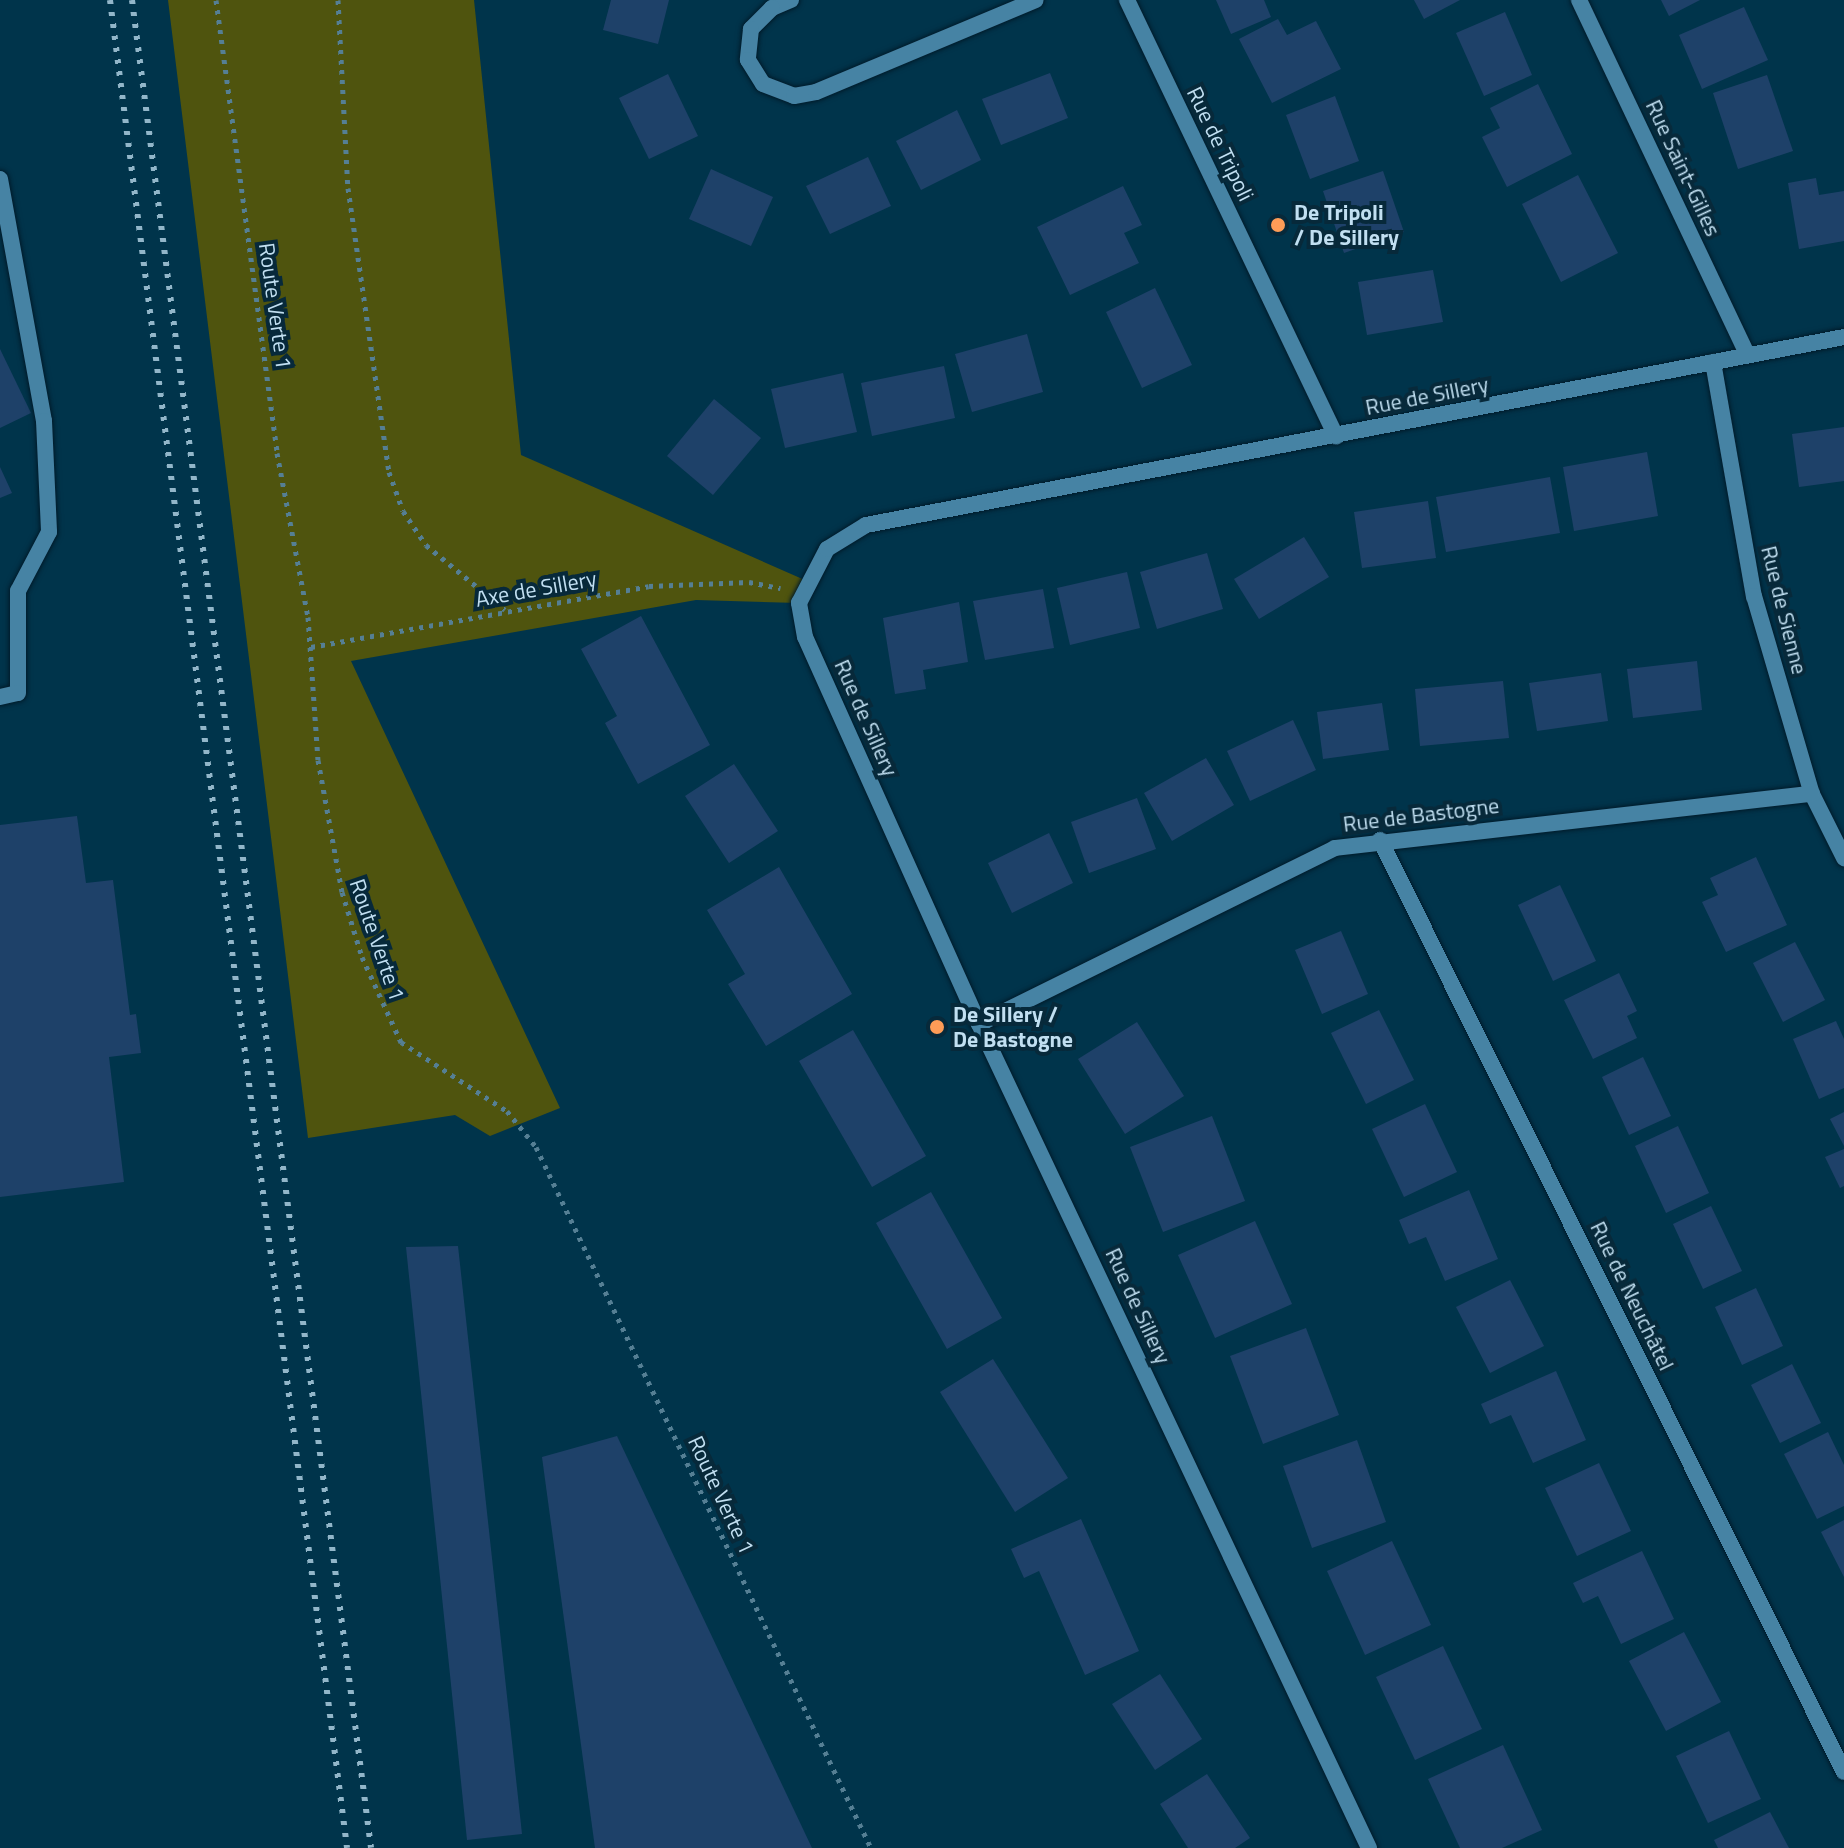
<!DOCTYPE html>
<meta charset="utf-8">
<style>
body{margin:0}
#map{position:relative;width:1844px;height:1848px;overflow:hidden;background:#00344b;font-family:"Titillium Web",sans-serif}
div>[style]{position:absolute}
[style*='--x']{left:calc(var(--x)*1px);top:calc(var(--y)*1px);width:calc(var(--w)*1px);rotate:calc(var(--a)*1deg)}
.green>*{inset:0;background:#4f540e}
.building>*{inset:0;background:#1e4169}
.path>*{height:5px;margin-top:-2.5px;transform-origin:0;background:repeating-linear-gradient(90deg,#557f94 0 4px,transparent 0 10px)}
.roads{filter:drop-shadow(0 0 2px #001b2a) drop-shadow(0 0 2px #001b2a)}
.lane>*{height:16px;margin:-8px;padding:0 8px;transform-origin:8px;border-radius:8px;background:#4683a4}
.street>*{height:16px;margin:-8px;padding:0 8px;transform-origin:8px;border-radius:8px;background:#4683a4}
.rail>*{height:6px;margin-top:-3px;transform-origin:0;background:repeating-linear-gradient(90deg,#92b6c9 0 4px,transparent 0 12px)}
.dots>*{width:22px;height:22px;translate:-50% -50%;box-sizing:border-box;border:4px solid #07293a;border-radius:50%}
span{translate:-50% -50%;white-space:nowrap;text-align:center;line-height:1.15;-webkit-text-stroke:8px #07293a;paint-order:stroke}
.street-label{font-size:22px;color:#c1dff1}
.poi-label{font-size:22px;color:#c1dff1;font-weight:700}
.left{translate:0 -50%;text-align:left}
</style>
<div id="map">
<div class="green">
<div style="clip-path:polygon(168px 0,474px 0,521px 455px,807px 581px,799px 603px,696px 600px,351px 661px,560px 1108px,490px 1136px,455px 1115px,308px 1138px)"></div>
</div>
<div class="building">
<div style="clip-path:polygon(611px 0,669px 0,658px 44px,603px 30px)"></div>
<div style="clip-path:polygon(1216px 0,1264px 0,1271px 17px,1231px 34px)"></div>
<div style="clip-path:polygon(1414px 0,1460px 0,1424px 19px)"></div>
<div style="clip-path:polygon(1661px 0,1700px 0,1669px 16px)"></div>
<div style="clip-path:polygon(1744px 7px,1768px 60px,1702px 89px,1679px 35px)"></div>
<div style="clip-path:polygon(1505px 12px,1532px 75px,1484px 96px,1456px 33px)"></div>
<div style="clip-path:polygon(1278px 19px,1287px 35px,1316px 21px,1341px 69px,1272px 103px,1239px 39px)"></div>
<div style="clip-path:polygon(1050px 73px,1068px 118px,1001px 145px,982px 99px)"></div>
<div style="clip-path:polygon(668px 74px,698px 136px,649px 159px,619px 98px)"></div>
<div style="clip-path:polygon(1767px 75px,1793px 151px,1738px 169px,1713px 93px)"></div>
<div style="clip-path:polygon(1538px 84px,1572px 154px,1507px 187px,1482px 137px,1500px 128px,1490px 108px)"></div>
<div style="clip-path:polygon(1335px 96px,1359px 161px,1310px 179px,1286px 115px)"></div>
<div style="clip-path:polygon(957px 110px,981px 160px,921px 190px,896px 141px)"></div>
<div style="clip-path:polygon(868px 157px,891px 206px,830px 234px,806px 186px)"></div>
<div style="clip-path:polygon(711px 169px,773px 197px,751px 246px,689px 219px)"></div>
<div style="clip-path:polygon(1383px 171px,1404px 232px,1344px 253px,1323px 191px)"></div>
<div style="clip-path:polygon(1578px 175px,1618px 253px,1561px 282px,1522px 204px)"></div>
<div style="clip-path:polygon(1816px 178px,1819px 195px,1844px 191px,1844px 241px,1799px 249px,1788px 183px)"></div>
<div style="clip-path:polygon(1123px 186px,1142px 225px,1124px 233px,1139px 263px,1070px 295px,1037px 227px)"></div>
<div style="clip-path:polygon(1433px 270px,1443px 322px,1367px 335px,1358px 282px)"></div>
<div style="clip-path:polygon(1155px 288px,1192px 365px,1142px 388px,1106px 312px)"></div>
<div style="clip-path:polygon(1027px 334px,1043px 392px,972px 412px,955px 354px)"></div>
<div style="clip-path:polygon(0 349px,31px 413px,0 428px)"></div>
<div style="clip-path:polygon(944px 366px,955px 418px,872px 436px,861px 383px)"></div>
<div style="clip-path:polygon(843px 373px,857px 432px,785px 448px,771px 389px)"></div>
<div style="clip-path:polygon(714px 399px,761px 438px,713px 495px,667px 456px)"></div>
<div style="clip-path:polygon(1844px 427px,1844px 481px,1799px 487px,1792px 434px)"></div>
<div style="clip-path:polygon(1647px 452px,1658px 516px,1574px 531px,1563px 467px)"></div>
<div style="clip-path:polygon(0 467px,12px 493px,0 498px)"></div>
<div style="clip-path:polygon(1550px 477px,1560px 533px,1446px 552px,1436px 497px)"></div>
<div style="clip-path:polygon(1428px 501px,1436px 558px,1362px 568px,1354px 512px)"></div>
<div style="clip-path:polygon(1304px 537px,1329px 577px,1259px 619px,1234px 579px)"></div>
<div style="clip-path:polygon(1207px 553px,1223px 609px,1157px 629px,1140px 572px)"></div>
<div style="clip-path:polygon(1127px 572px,1140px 628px,1070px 645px,1057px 588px)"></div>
<div style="clip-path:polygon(1043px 589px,1054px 648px,985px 660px,973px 601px)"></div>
<div style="clip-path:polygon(959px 602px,968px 662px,923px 670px,926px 689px,895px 694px,883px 618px)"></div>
<div style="clip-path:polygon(641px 616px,710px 745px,638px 784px,605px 723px,617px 716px,581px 649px)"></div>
<div style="clip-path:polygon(1697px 661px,1702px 710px,1633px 718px,1627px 669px)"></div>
<div style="clip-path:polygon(1601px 673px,1608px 721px,1537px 731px,1529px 683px)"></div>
<div style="clip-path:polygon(1503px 681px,1509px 738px,1420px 746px,1415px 689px)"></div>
<div style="clip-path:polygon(1382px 703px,1389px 750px,1323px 759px,1317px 712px)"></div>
<div style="clip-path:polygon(1293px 720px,1316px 770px,1250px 801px,1227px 751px)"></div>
<div style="clip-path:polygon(1206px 758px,1234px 805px,1172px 841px,1144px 793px)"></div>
<div style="clip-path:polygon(734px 764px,778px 831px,729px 863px,685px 796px)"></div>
<div style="clip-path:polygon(1137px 798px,1156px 849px,1089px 873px,1071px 822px)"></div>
<div style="clip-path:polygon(77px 816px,86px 883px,113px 880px,130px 1015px,136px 1014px,141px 1053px,109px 1057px,124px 1182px,0 1197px,0 825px)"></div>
<div style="clip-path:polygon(1049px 833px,1073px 883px,1012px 913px,988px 863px)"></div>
<div style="clip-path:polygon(1756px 857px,1787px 925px,1726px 952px,1702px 902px,1718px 895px,1710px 878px)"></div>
<div style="clip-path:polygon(779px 867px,852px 994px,766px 1046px,728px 984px,745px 974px,707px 910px)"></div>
<div style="clip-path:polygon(1560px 885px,1596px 961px,1553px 981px,1518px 905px)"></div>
<div style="clip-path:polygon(1341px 931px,1368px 994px,1322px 1014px,1295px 950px)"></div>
<div style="clip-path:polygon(1795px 942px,1825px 1000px,1783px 1022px,1753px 963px)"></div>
<div style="clip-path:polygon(1619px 973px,1637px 1011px,1627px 1016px,1637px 1038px,1593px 1059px,1564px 1000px)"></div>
<div style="clip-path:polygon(1379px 1010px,1414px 1080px,1366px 1104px,1331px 1033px)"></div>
<div style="clip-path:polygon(1836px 1021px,1844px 1039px,1844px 1088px,1819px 1099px,1793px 1039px)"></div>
<div style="clip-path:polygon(1137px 1022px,1184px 1096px,1125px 1134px,1078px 1059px)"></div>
<div style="clip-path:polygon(853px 1030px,926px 1156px,872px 1187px,799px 1061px)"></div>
<div style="clip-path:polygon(1643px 1057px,1671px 1116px,1629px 1135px,1602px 1077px)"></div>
<div style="clip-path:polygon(1425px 1104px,1457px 1172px,1404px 1197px,1372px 1129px)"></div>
<div style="clip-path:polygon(1844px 1112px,1844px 1146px,1830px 1119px)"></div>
<div style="clip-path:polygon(1212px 1116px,1245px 1201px,1163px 1232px,1130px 1147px)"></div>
<div style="clip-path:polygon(1678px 1126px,1709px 1193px,1666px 1213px,1635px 1146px)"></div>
<div style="clip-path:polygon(1844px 1149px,1844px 1186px,1840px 1188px,1825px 1157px)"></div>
<div style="clip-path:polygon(1469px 1190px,1498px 1259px,1445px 1281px,1426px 1237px,1409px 1244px,1399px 1220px)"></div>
<div style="clip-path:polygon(931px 1192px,1002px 1318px,947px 1349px,876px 1223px)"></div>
<div style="clip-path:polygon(1711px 1206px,1742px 1271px,1703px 1289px,1673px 1224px)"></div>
<div style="clip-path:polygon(1255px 1221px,1292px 1304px,1215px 1338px,1178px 1255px)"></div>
<div style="clip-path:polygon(458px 1246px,522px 1834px,467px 1840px,406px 1247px)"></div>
<div style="clip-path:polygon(1510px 1280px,1544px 1346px,1490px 1373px,1456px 1307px)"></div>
<div style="clip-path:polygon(1756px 1288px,1783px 1346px,1742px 1365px,1715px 1307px)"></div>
<div style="clip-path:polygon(1306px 1328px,1339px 1415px,1263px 1444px,1230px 1356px)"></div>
<div style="clip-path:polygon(993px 1359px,1068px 1478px,1015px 1512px,940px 1392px)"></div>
<div style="clip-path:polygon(1792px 1364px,1821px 1423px,1780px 1443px,1751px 1385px)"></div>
<div style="clip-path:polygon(1556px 1371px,1586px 1440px,1533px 1463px,1511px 1415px,1490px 1424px,1481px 1404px)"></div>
<div style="clip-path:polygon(1828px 1432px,1844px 1465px,1844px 1506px,1817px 1519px,1784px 1454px)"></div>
<div style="clip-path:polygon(617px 1436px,812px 1848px,595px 1848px,542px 1457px)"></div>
<div style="clip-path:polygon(1357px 1440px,1386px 1522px,1312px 1548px,1283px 1466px)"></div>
<div style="clip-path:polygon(1599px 1463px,1631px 1531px,1577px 1556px,1545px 1488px)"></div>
<div style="clip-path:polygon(1081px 1519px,1139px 1651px,1085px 1675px,1039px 1571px,1024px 1578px,1011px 1549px)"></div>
<div style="clip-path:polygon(1844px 1520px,1844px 1577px,1821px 1532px)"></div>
<div style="clip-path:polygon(1392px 1541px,1431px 1625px,1365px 1655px,1327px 1571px)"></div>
<div style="clip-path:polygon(1642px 1551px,1674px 1619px,1621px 1644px,1598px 1596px,1583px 1603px,1573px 1583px)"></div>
<div style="clip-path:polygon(1684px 1632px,1721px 1702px,1666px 1731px,1629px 1661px)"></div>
<div style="clip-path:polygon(1443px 1646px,1482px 1729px,1415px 1760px,1376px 1677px)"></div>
<div style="clip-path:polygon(1160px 1674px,1202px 1739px,1155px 1770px,1112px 1704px)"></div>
<div style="clip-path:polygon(1729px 1731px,1761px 1799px,1708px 1823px,1676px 1756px)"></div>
<div style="clip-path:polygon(1503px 1745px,1542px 1830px,1502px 1848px,1460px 1848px,1428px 1779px)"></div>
<div style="clip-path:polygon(1207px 1774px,1250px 1838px,1235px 1848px,1188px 1848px,1160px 1804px)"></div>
<div style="clip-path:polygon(1770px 1812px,1789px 1848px,1718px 1848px,1714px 1840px)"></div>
</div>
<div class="path">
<div style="--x:216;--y:0;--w:457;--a:82.3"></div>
<div style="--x:277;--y:453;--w:167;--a:79.3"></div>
<div style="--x:308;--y:617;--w:143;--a:86"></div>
<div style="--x:318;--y:760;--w:134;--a:79.7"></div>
<div style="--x:342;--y:892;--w:68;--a:72.9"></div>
<div style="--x:362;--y:957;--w:94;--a:65.4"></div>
<div style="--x:401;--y:1042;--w:126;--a:33.1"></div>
<div style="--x:507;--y:1111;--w:46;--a:51.1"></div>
<div style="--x:536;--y:1147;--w:777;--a:64.46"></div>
<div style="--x:338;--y:0;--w:188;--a:87"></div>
<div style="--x:348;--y:188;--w:287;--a:81.8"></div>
<div style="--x:389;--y:472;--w:41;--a:70.3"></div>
<div style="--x:403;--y:511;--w:41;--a:55.9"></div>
<div style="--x:426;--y:545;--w:102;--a:39.4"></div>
<div style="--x:311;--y:647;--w:343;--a:-10.2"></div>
<div style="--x:649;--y:586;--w:100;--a:-2.3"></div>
<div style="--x:749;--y:582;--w:32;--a:11"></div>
</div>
<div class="roads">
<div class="lane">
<div style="--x:0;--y:179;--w:246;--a:79.7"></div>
<div style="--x:44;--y:421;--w:111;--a:87.4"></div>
<div style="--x:49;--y:532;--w:67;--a:117.7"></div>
<div style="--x:18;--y:591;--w:102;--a:90"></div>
</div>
<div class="street">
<div style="--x:791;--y:0;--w:21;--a:157"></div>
<div style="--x:772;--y:8;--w:30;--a:135"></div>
<div style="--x:751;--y:29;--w:31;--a:96"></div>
<div style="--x:748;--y:60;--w:28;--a:58"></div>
<div style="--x:763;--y:84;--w:33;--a:21"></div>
<div style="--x:794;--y:96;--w:22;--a:-10"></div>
<div style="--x:816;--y:92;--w:238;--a:-22.7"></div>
<div style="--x:1127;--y:0;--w:484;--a:64.4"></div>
<div style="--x:1579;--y:0;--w:392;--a:64.6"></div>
<div style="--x:1713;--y:362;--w:238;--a:80.1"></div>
<div style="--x:1754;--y:596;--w:206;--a:73.7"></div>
<div style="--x:1812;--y:794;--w:72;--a:63.4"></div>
<div style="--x:0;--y:697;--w:18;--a:-13"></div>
<div style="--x:1380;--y:840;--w:1041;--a:63.53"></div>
<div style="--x:979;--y:1024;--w:397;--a:-26.3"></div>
<div style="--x:1335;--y:848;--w:480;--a:-6.5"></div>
<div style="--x:1369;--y:1848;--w:912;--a:-115.33"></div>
<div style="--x:979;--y:1024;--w:424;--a:-114.2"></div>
<div style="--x:805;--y:637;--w:35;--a:-100"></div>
<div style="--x:799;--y:603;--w:61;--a:-62.6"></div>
<div style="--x:827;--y:549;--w:46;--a:-31.6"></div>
<div style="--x:866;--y:525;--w:996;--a:-10.88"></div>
</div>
</div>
<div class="rail">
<div style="--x:110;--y:0;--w:1863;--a:82.69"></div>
<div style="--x:132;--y:0;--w:1863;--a:82.63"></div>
</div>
<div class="dots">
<div style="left:1278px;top:225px;background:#fe9c57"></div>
<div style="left:937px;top:1027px;background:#fe9c57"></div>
</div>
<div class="street-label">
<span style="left:1220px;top:144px;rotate:64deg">Rue de Tripoli</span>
<span style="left:1683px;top:168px;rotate:65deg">Rue Saint-Gilles</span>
<span style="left:275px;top:306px;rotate:82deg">Route Verte 1</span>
<span style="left:1427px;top:396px;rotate:-11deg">Rue de Sillery</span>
<span style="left:536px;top:589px;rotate:-10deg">Axe de Sillery</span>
<span style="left:1784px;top:610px;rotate:76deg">Rue de Sienne</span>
<span style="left:866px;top:718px;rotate:66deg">Rue de Sillery</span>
<span style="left:1421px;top:815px;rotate:-7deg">Rue de Bastogne</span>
<span style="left:377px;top:940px;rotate:71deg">Route Verte 1</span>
<span style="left:1632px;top:1296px;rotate:64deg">Rue de Neuchâtel</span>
<span style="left:1138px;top:1306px;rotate:65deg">Rue de Sillery</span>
<span style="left:721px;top:1495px;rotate:65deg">Route Verte 1</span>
</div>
<div class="poi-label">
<span class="left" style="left:1294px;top:225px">De Tripoli<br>/ De Sillery</span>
<span class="left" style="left:953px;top:1027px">De Sillery /<br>De Bastogne</span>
</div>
</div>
